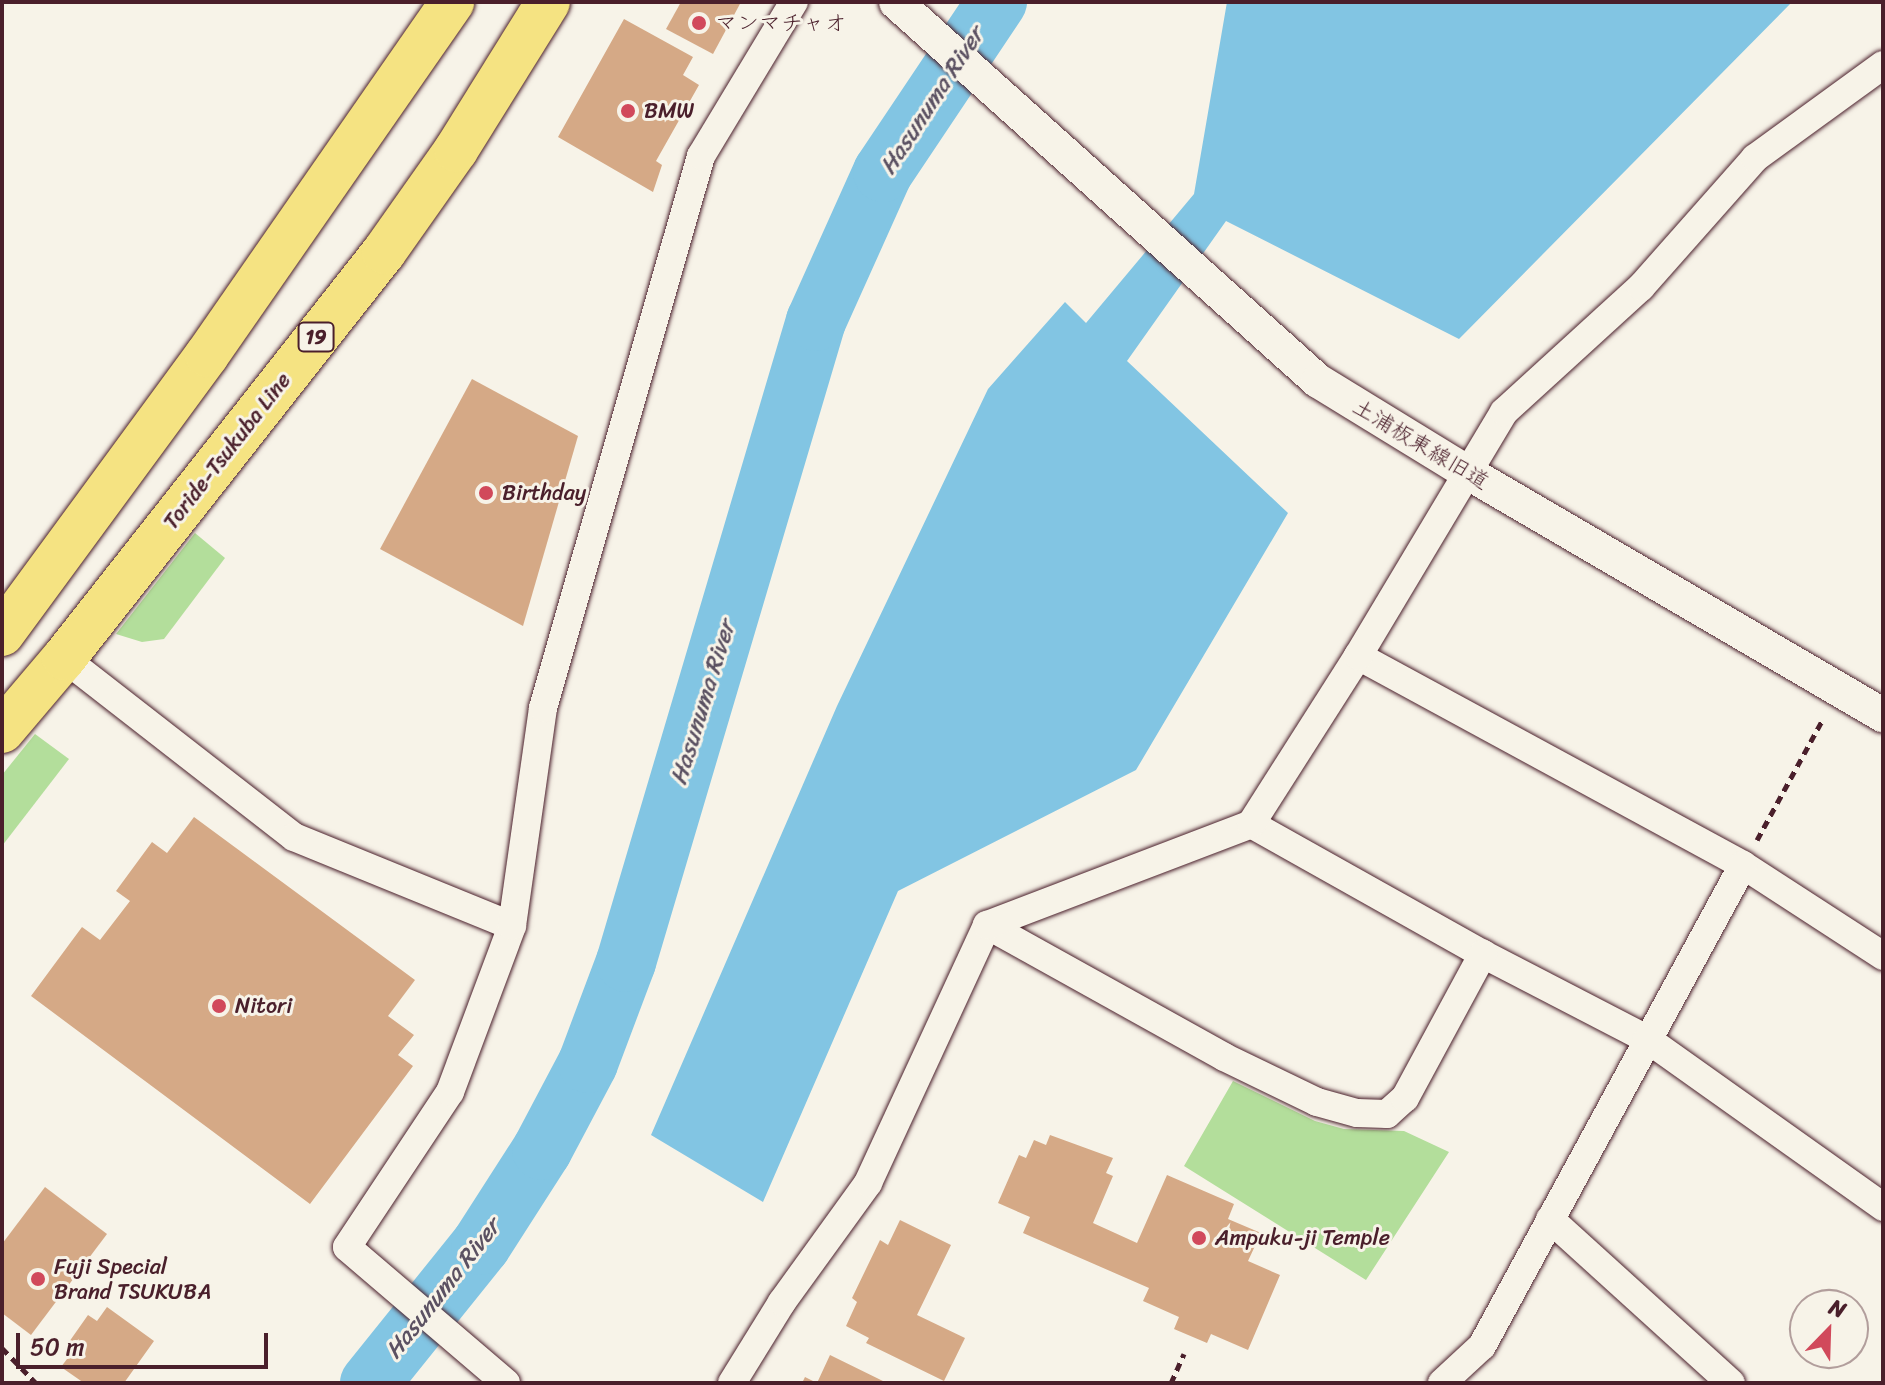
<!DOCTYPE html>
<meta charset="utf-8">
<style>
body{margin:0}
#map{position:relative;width:1885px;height:1385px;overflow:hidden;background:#f7f3e8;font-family:Sriracha,"Klee One",sans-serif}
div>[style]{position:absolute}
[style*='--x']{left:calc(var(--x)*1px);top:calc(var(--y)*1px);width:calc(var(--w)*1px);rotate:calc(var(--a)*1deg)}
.green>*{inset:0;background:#b3de9b}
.water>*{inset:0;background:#82c5e3}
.river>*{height:60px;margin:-30px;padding:0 30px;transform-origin:30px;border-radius:30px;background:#82c5e3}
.building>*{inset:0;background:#d5a986}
.path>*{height:5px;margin-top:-2.5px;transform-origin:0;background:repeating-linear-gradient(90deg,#4a1f2b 0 8px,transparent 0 14px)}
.roads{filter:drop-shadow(0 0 2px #4a1f2b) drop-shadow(0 0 2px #4a1f2b)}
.minor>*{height:28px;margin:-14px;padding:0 14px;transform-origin:14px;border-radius:14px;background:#f7f3e8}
.tertiary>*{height:34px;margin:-17px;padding:0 17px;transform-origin:17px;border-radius:17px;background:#f7f3e8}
.primary>*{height:44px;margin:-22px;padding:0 22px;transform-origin:22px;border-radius:22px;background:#f5e382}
.dots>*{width:22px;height:22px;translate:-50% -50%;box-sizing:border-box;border:4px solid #f7f3e8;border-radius:50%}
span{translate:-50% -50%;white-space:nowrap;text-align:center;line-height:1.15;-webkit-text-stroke:6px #f7f3e8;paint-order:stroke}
.shield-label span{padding:2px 6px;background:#f7f3e8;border:2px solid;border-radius:6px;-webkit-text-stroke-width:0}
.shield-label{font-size:20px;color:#4a1f2b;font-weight:700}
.poi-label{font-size:22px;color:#4a1f2b}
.left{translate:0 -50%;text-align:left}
.street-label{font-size:22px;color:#4a1f2b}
.water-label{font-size:24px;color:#5b5162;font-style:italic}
.frame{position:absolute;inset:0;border:4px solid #4a1f2b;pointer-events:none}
.north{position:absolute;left:1789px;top:1289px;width:80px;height:80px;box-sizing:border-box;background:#f7f3e8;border:2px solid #b29e9c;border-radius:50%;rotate:23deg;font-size:22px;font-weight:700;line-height:32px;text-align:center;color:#4a1f2b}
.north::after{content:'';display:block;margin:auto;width:28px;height:36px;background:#d1495b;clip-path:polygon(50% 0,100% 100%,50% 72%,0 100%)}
.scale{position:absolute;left:16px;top:1333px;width:252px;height:36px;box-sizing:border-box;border:4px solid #4a1f2b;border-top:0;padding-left:10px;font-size:24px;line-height:28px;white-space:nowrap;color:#4a1f2b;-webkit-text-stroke:6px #f7f3e8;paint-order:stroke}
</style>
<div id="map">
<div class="green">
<div style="clip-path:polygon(195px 533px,225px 558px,164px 639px,142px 642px,116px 634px)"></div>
<div style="clip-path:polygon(35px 734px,69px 759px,2px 846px,2px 775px)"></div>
<div style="clip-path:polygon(1233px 1081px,1315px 1121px,1344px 1129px,1404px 1131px,1449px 1152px,1366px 1280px,1184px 1166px)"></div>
</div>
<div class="water">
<div style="clip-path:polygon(1227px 2px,1792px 2px,1459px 339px,1226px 221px,1127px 361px,1288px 513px,1136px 770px,898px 891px,763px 1202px,651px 1135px,837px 706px,988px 389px,1065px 302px,1086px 323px,1194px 194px)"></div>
</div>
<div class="river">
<div style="--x:370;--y:1383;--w:177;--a:-51.2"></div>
<div style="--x:481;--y:1245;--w:113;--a:-57.3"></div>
<div style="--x:542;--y:1150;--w:98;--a:-62.1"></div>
<div style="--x:588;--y:1063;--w:108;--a:-69.4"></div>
<div style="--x:626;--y:962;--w:669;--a:-73.49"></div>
<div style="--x:816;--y:321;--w:163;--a:-65.8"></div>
<div style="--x:883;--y:172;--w:205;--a:-56.2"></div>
</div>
<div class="building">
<div style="clip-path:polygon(681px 2px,741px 2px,713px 54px,666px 29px)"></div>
<div style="clip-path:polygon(624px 19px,693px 57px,683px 75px,699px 85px,656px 161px,662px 165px,653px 192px,558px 137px)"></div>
<div style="clip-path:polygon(472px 379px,578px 436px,523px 626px,380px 549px)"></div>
<div style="clip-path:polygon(194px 817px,415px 980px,388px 1016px,414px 1035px,398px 1055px,413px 1066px,310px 1204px,31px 996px,82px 927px,100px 940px,130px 901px,116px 891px,152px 842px,167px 853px)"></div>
<div style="clip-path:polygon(1050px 1135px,1113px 1158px,1106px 1173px,1113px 1176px,1093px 1223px,1137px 1243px,1167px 1175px,1234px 1204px,1228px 1219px,1261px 1233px,1248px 1261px,1280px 1275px,1248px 1350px,1211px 1334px,1207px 1343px,1174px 1329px,1179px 1317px,1143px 1301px,1149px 1288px,1023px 1233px,1030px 1217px,998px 1203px,1019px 1155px,1026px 1158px,1034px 1140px,1046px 1145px)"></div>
<div style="clip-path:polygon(45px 1187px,107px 1234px,31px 1335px,2px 1313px,2px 1244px)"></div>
<div style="clip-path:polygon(900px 1220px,951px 1245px,917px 1315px,965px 1338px,944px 1381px,866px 1343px,869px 1338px,846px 1326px,857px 1302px,852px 1298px,880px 1240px,888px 1245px)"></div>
<div style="clip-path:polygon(107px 1307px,154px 1341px,124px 1383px,84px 1383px,61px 1367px,76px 1347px,69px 1342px,88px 1315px,97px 1321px)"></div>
<div style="clip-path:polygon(830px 1355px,887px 1383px,802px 1383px,805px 1377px,817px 1383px)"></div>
</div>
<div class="path">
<div style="--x:1757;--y:840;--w:138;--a:-61.4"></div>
<div style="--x:2;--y:1348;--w:49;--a:45.8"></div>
<div style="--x:1171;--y:1383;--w:32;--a:-66"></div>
</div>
<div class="roads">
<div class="minor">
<div style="--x:1358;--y:656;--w:438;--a:28.5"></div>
<div style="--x:1743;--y:865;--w:167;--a:33"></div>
<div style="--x:64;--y:658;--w:291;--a:37.9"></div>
<div style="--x:294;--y:837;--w:235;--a:22.2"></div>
<div style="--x:1251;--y:824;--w:266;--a:29.3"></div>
<div style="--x:1483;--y:954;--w:185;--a:27.4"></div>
<div style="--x:1647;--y:1039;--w:290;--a:35.4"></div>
<div style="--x:987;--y:925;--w:271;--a:29.1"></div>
<div style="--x:1224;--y:1057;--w:103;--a:25.8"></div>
<div style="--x:1317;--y:1102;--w:41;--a:15.4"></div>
<div style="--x:1357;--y:1113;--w:30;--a:2"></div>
<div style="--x:1387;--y:1114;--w:24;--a:-42"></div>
<div style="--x:1405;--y:1098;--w:164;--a:-61.6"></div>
<div style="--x:1550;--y:1219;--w:244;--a:42.2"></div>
<div style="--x:506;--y:1383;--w:209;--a:-139.5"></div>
<div style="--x:347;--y:1247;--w:186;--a:-56.4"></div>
<div style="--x:450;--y:1092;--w:177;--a:-69.5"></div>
<div style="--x:512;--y:926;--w:220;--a:-81.9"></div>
<div style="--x:543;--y:708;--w:574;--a:-74.03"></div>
<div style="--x:701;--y:156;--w:180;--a:-58.9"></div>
<div style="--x:732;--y:1383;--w:95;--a:-58.3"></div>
<div style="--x:782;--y:1302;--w:147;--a:-54.1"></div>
<div style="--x:868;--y:1183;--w:284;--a:-65.2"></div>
<div style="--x:987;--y:925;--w:283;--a:-20.9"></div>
<div style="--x:1251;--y:824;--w:199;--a:-57.5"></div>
<div style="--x:1358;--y:656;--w:284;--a:-59.1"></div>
<div style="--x:1504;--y:412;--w:185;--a:-42.4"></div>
<div style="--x:1641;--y:287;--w:172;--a:-48.5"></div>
<div style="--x:1755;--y:158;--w:158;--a:-36"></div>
<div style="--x:1442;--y:1383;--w:54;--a:-42.8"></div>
<div style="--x:1482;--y:1346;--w:547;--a:-61.51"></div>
</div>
<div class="tertiary">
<div style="--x:896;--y:2;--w:567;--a:41.93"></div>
<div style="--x:1318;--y:381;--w:172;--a:31.5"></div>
<div style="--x:1465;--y:471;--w:484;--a:30.3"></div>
</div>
<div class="primary">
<div style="--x:2;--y:634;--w:346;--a:-53.7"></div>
<div style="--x:207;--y:355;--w:430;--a:-55.2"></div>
<div style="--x:2;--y:731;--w:96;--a:-49.7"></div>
<div style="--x:64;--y:658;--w:517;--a:-51.76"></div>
<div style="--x:384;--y:252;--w:125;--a:-54.8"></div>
<div style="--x:456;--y:150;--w:174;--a:-58.1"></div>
</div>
</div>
<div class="dots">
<div style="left:699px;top:23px;background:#d1495b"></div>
<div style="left:628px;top:111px;background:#d1495b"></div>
<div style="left:486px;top:493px;background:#d1495b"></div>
<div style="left:219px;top:1006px;background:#d1495b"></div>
<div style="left:1199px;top:1238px;background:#d1495b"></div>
<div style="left:38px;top:1279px;background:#d1495b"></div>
</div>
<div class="shield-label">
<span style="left:316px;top:337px">19</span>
</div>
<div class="poi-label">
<span class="left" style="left:715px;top:23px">マンマチャオ</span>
<span class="left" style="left:644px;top:111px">BMW</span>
<span class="left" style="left:502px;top:493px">Birthday</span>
<span class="left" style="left:235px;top:1006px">Nitori</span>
<span class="left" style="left:1215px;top:1238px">Ampuku-ji Temple</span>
<span class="left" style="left:54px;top:1279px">Fuji Special<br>Brand TSUKUBA</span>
</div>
<div class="street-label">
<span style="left:1421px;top:444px;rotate:31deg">土浦板東線旧道</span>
<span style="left:227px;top:451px;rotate:-52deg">Toride-Tsukuba Line</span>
</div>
<div class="water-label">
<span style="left:932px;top:101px;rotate:-57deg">Hasunuma River</span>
<span style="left:703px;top:703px;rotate:-73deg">Hasunuma River</span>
<span style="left:443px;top:1289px;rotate:-52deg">Hasunuma River</span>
</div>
<div class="frame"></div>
<div class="north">N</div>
<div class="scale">50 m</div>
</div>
